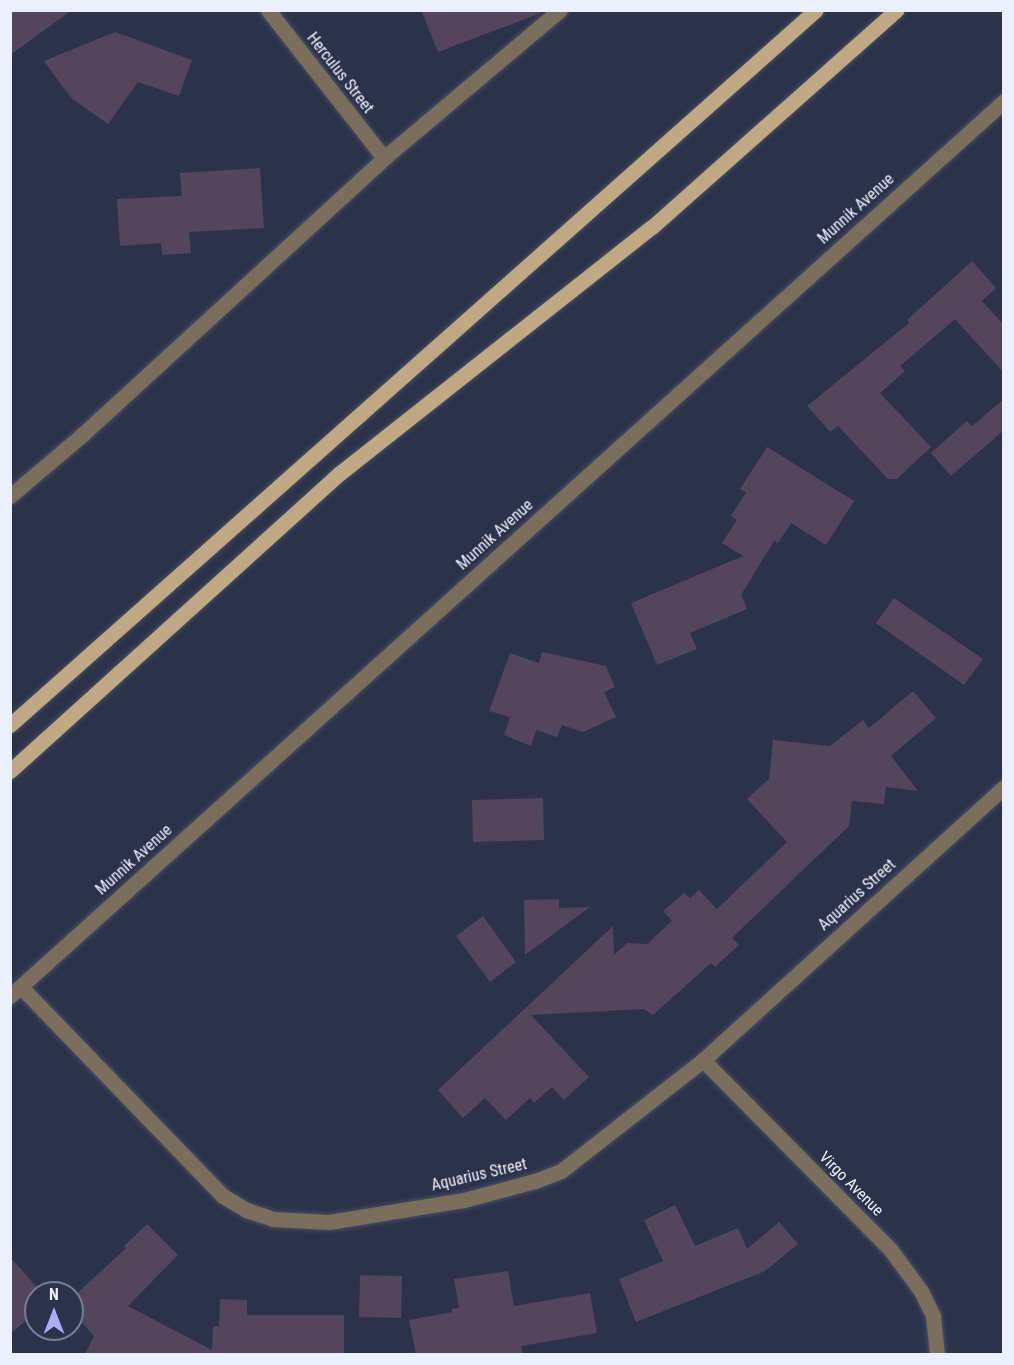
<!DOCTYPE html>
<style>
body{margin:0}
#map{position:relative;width:1014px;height:1365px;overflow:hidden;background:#2c324a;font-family:"Roboto Condensed",sans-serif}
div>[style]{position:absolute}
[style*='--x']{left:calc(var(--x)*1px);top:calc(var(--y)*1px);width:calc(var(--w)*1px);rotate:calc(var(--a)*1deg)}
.building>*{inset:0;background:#53455d}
.roads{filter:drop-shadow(0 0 2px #474d63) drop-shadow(0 0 2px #474d63)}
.minor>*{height:15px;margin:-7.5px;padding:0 7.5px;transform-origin:7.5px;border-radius:7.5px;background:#7a6e5c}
.major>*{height:15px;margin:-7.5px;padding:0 7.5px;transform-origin:7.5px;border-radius:7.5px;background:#c0a882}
span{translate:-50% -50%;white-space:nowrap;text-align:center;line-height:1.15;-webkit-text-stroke:4.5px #2c324a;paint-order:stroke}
.street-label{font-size:16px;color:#ecf0fd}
.frame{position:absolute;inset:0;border:12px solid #ecf0fd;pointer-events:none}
.north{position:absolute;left:24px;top:1281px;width:60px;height:60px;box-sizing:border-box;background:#2c324a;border:2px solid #797e92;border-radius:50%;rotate:0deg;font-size:16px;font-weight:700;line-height:24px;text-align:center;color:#ecf0fd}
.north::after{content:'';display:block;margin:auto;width:21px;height:27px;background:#abaffb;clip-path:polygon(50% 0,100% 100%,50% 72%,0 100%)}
</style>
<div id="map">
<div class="building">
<div style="clip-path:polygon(10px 10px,72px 10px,10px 55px)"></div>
<div style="clip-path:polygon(421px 10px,540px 10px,541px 13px,438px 52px)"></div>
<div style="clip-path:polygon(115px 32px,192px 60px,179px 96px,138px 82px,108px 124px,71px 98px,44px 61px)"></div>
<div style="clip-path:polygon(260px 168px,264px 228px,189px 232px,191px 253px,162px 255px,161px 243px,120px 246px,117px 199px,182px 196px,180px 173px)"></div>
<div style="clip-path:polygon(972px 261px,996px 288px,982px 301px,1004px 325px,1004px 373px,955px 319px,900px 366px,905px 371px,880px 393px,931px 447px,897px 479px,888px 479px,840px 428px,838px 426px,830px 432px,807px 406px,909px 323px,907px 320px)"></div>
<div style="clip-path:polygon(1004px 399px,1004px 430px,951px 476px,931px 453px,967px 421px,972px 426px)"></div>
<div style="clip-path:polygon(767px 447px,854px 501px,826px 545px,791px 523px,778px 543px,774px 541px,741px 595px,747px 609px,690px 633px,697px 649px,657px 665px,631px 603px,743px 556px,722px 543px,737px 520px,731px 516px,746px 492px,740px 489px)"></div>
<div style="clip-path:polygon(894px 598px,983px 659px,964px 685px,876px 623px)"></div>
<div style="clip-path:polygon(542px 652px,606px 666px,615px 687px,604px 692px,616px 717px,583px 732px,562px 725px,557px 737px,536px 730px,531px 746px,504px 735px,510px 717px,489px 711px,510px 653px,539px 663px)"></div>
<div style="clip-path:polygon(913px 691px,936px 718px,891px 756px,918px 791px,886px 787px,884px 804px,852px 801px,849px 826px,732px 938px,739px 945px,715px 967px,711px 963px,653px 1015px,644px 1009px,531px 1015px,589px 1077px,564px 1100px,552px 1087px,534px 1103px,530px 1098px,506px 1120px,485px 1098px,463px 1118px,438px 1090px,613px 926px,614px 955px,627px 943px,647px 944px,672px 921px,663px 911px,684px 893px,690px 898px,699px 890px,717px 909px,787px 842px,747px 799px,769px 779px,773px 740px,830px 746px,863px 720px,869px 728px)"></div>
<div style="clip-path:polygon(543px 798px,544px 840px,473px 842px,472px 800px)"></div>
<div style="clip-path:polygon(559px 899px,559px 908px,590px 907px,525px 955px,524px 900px)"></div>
<div style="clip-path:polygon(483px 916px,516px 962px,490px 982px,456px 936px)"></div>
<div style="clip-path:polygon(675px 1205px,695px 1246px,738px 1228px,747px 1249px,779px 1222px,798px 1244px,765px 1271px,636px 1322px,619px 1279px,663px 1261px,644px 1220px)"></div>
<div style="clip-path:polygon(147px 1224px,178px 1255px,128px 1306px,212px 1350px,213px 1326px,219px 1326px,220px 1299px,247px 1300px,247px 1315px,344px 1315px,344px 1354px,85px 1354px,94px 1336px,72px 1312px,72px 1298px,126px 1248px,124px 1246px)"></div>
<div style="clip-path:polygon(10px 1257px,42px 1293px,36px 1293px,36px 1312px,10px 1334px)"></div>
<div style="clip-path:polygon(508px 1271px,514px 1306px,590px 1293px,597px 1333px,521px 1346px,523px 1354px,416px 1354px,409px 1320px,452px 1312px,452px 1309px,459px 1308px,454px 1279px)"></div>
<div style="clip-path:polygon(360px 1275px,402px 1276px,401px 1318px,359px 1317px)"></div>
</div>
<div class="roads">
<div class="minor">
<div style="--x:268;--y:10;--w:188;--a:51.9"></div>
<div style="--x:10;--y:496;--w:94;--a:-40.3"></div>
<div style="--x:82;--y:435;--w:410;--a:-42.5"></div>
<div style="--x:384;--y:158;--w:230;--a:-40.1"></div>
<div style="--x:21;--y:987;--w:291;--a:46"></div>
<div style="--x:223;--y:1196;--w:27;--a:31"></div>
<div style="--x:246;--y:1210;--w:28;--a:18"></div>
<div style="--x:273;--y:1219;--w:56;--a:3.1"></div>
<div style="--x:329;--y:1222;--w:137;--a:-9.3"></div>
<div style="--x:464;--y:1200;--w:73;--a:-15"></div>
<div style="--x:535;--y:1181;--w:28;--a:-21"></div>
<div style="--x:561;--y:1171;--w:180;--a:-38"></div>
<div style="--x:703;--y:1060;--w:406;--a:-42.2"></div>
<div style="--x:10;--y:996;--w:1338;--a:-42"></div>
<div style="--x:703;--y:1060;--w:266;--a:45.3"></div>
<div style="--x:890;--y:1249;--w:52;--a:53.6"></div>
<div style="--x:921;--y:1291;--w:28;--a:64"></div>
<div style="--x:933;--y:1316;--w:38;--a:84"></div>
</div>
<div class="major">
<div style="--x:10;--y:725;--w:1077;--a:-41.58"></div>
<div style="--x:10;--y:771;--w:445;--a:-42.1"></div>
<div style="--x:340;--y:473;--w:397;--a:-38.3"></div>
<div style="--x:652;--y:227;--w:327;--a:-41.6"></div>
</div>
</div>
<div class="street-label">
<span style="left:340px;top:73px;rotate:52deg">Herculus Street</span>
<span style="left:856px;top:209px;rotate:-42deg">Munnik Avenue</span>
<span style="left:495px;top:535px;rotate:-42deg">Munnik Avenue</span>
<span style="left:134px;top:860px;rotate:-42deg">Munnik Avenue</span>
<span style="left:857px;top:895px;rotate:-42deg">Aquarius Street</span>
<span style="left:479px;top:1175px;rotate:-13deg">Aquarius Street</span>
<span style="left:851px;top:1184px;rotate:45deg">Virgo Avenue</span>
</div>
<div class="frame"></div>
<div class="north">N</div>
</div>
